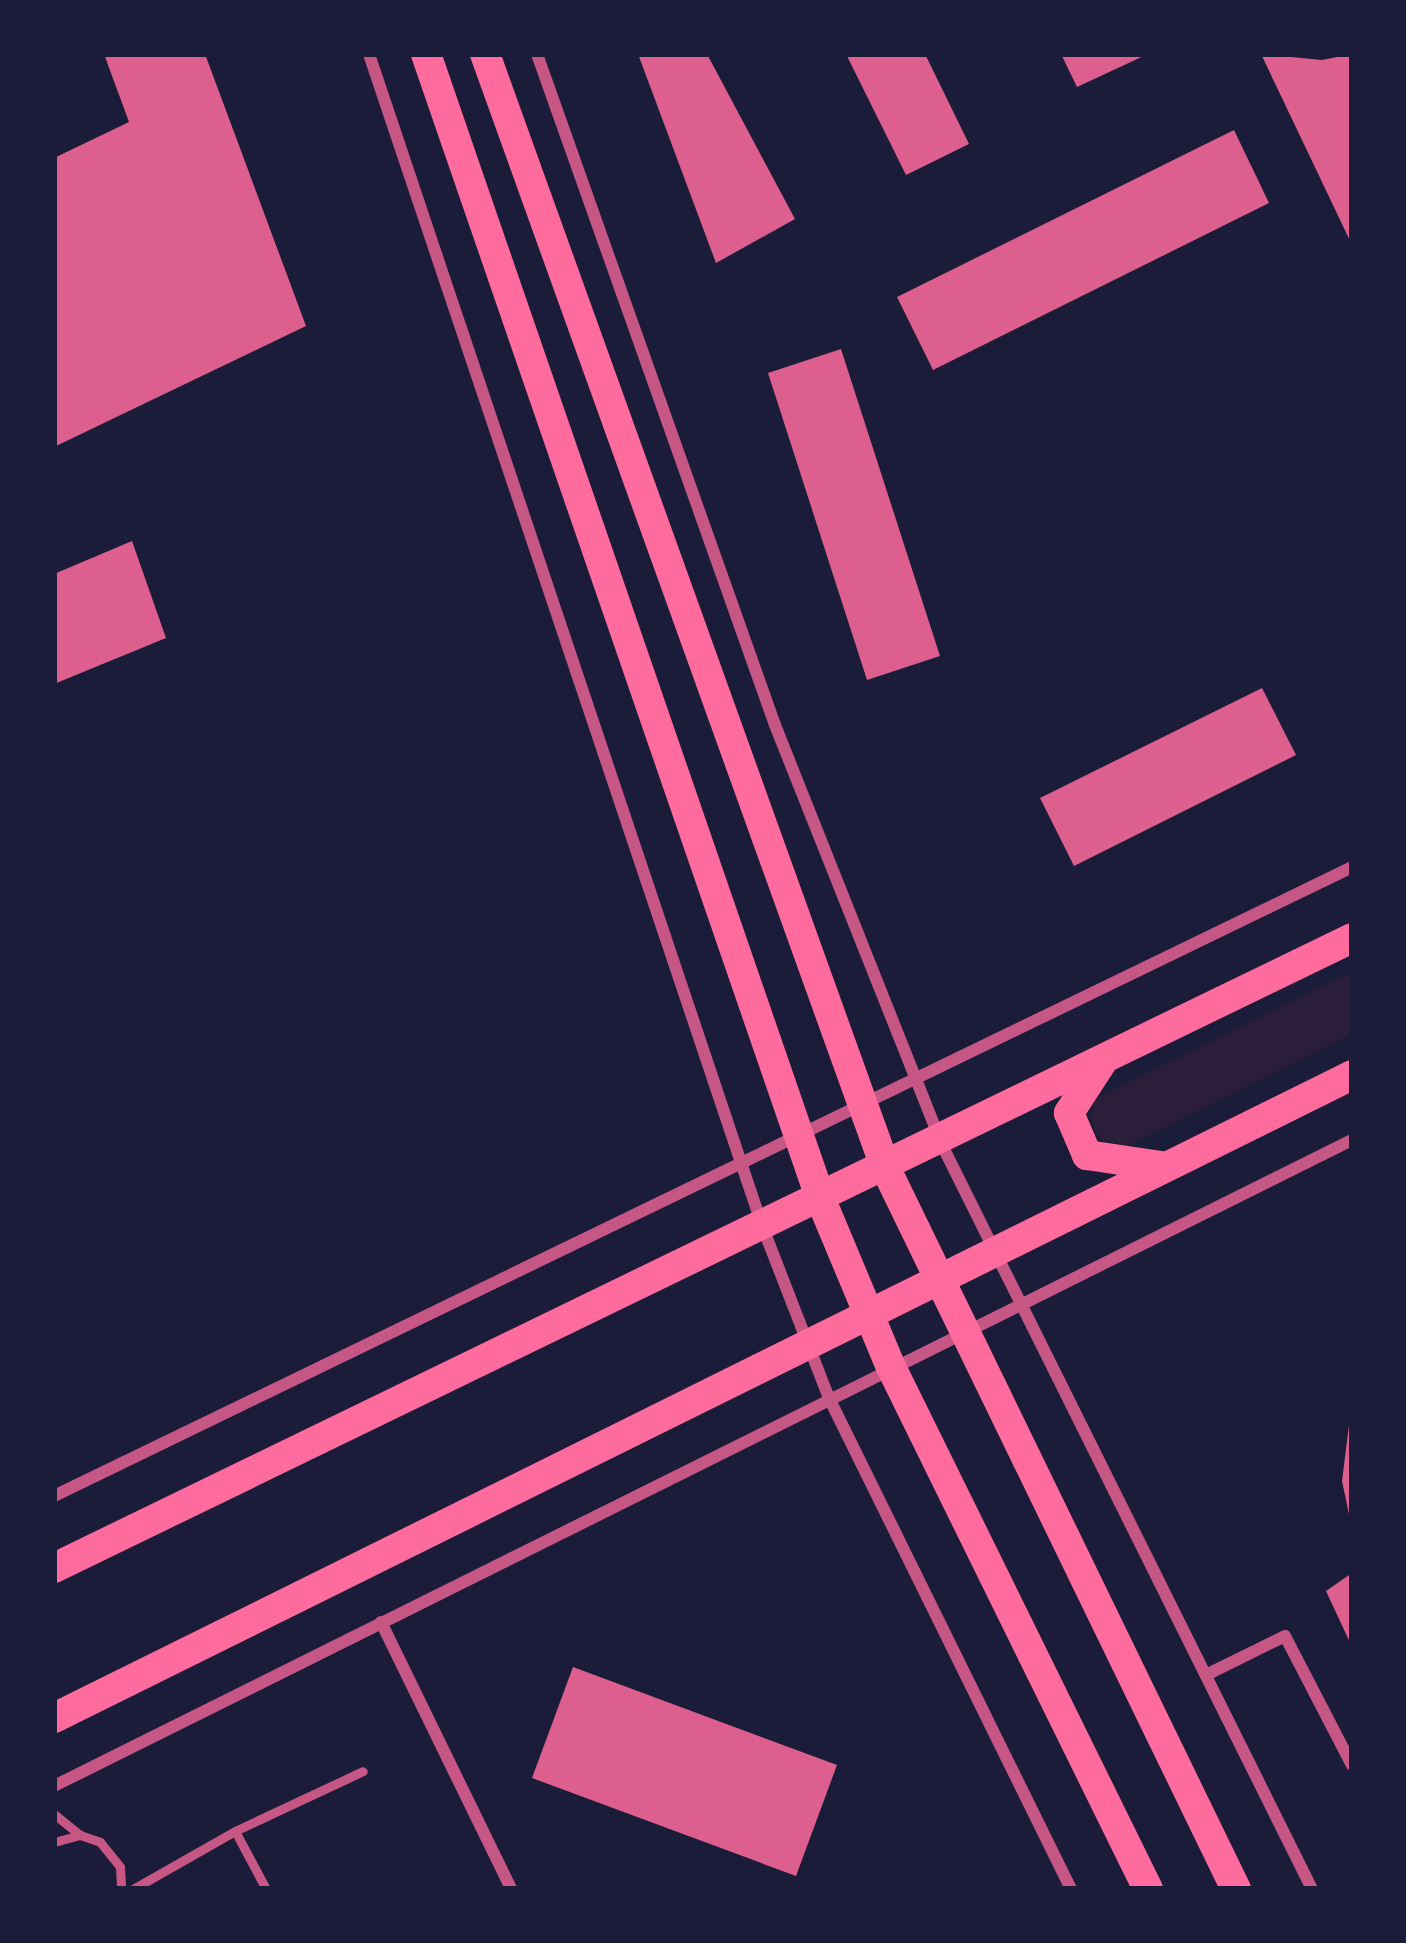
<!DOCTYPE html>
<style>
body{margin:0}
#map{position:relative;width:1406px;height:1943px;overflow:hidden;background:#1b1b3a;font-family:"Times New Roman",serif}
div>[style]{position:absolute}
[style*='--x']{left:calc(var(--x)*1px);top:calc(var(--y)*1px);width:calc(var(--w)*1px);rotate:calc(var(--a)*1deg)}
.green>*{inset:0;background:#2a1e3b}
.building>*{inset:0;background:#dd5f8e}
.service>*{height:9px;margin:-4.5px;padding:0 4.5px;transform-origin:4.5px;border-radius:4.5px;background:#c65784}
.minor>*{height:12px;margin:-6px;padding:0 6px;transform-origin:6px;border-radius:6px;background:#c65784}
.primary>*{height:30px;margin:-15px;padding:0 15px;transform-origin:15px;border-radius:15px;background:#ff6b9d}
span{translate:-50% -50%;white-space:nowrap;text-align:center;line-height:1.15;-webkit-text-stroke:9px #1b1b3a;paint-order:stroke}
.frame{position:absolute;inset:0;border:57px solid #1b1b3a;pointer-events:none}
</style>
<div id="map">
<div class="green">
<div style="clip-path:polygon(1352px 972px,1352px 1034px,1127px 1146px,1100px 1139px,1091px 1122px,1094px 1099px)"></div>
</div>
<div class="building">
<div style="clip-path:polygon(104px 54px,205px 54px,306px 326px,54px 447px,54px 158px,129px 122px)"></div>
<div style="clip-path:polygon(638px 54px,707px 54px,795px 219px,716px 263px)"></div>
<div style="clip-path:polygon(846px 54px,925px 54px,969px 144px,906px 175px)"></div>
<div style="clip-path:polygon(1061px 54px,1148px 54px,1077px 87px)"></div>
<div style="clip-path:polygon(1261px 54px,1322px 60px,1352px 54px,1352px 245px)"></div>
<div style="clip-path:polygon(1234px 130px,1269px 203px,933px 370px,897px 297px)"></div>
<div style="clip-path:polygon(841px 349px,940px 656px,867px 680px,768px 373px)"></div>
<div style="clip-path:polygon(132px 541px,166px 638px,54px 684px,54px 574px)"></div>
<div style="clip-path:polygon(1262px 688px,1296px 755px,1074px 866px,1040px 798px)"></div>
<div style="clip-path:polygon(1351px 1409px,1352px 1519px,1350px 1519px,1342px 1481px)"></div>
<div style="clip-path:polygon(1352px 1573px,1352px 1647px,1326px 1591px)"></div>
<div style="clip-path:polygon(573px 1667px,837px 1765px,796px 1876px,532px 1778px)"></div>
</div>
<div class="service">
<div style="--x:54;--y:1814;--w:33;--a:39"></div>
<div style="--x:235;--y:1831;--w:141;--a:-25.1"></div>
<div style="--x:54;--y:1842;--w:27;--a:-15"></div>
<div style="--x:80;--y:1835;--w:21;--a:19"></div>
<div style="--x:100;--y:1842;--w:32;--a:51"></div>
<div style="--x:120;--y:1867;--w:22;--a:87"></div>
<div style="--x:133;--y:1889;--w:117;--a:-29.6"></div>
<div style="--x:235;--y:1831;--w:66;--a:61.9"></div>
</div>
<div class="minor">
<div style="--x:369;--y:54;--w:1238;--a:71.45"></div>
<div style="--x:763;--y:1228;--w:180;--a:68.8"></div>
<div style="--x:828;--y:1396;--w:550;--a:63.76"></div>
<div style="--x:537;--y:54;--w:712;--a:70.47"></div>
<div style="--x:775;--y:725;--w:450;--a:68.3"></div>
<div style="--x:941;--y:1143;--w:833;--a:63.56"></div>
<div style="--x:54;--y:1496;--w:1442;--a:-25.85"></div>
<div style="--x:381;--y:1622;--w:297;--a:64"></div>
<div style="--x:1206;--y:1675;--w:88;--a:-26.3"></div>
<div style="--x:1285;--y:1636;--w:145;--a:62.6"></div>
<div style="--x:54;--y:1786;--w:1450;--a:-26.46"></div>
</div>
<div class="primary">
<div style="--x:426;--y:54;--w:1212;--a:70.98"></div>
<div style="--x:821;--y:1200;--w:181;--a:67.3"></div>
<div style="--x:891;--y:1367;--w:582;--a:63.79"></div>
<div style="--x:485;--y:54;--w:1185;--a:70.22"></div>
<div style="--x:886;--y:1169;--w:801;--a:64.08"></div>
<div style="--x:1102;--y:1062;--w:61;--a:122.9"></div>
<div style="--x:1069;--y:1113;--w:46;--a:66.8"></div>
<div style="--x:1087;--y:1155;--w:75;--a:8.5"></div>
<div style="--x:54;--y:1568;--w:1443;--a:-25.89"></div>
<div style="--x:54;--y:1718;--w:1449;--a:-26.35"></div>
</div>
<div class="frame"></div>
</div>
